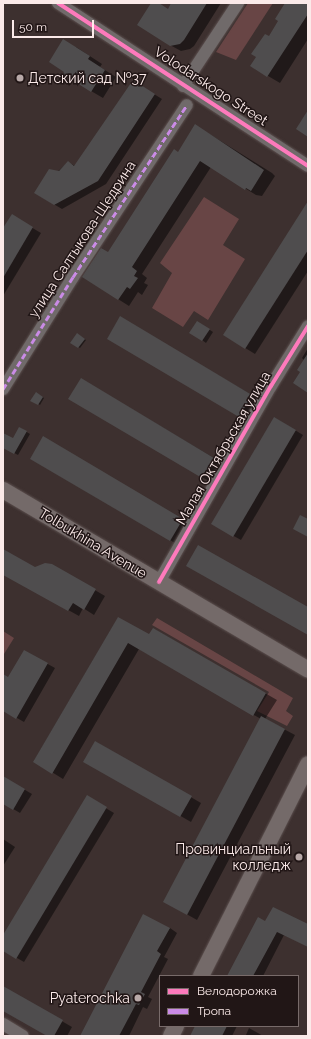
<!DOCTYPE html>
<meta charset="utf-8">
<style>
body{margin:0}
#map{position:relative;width:311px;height:1039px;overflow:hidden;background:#3d302f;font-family:Raleway,sans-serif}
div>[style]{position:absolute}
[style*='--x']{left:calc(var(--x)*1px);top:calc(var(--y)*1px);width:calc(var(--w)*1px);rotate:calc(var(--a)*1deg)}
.green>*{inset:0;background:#684545}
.shadow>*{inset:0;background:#0007}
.building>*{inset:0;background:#4f4d4e}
.roads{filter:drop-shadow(0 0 1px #5b4f4e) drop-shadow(0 0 1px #5b4f4e)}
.minor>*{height:12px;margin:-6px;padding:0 6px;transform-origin:6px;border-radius:6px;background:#706a6a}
.major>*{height:16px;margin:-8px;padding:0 8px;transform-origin:8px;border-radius:8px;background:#746a69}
.quiet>*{height:3px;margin-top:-1.5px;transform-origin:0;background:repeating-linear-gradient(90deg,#ca8be6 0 6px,transparent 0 9px)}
.cycleway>*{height:4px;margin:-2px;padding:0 2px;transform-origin:2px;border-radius:2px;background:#fd7abc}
.dots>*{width:11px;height:11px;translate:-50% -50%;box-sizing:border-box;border:2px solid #211616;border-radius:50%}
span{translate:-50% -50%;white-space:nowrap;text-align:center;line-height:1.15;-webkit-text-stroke:3px #211616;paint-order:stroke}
.poi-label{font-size:14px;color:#fbeae9}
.left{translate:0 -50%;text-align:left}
.right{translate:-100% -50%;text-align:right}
.street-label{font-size:14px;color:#fbeae9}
.frame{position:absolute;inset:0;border:4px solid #fbeae9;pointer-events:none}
.legend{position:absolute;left:159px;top:975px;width:140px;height:52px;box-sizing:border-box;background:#211616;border:1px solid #786b6a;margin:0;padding:5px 7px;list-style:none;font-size:12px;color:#fbeae9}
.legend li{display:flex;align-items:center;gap:8px;height:20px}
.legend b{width:20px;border:1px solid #786b6a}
.scale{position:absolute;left:12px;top:20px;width:82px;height:18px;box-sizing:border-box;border:2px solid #fbeae9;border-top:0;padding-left:5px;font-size:12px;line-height:14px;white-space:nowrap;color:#fbeae9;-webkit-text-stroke:3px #211616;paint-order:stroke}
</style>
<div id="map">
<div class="green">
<div style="clip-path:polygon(248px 3px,273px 3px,236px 60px,216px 52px)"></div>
<div style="clip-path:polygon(204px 197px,239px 219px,223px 245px,245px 259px,208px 320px,194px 311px,183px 327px,152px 308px,172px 273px,160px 263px)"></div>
<div style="clip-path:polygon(157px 618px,293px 698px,286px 711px,293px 716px,287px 726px,257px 711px,269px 692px,152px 625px)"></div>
<div style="clip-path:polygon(3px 631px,14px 638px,4px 654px,3px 654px)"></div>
</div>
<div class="shadow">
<div style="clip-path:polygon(152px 3px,168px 10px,173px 3px,221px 3px,194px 46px,190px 49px,181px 51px,170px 45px)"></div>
<div style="clip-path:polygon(286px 3px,308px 3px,308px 39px,280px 83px,251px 66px,280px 21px)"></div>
<div style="clip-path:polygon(76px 47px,102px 64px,100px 67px,116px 77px,103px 98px,91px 91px)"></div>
<div style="clip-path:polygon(133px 81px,162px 99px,106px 184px,62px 209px,35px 193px,68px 162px,75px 166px)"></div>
<div style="clip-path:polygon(206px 132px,272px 173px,275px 176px,262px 196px,256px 195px,211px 167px,142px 274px,147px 278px,144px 283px,148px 285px,142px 295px,138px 292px,129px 306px,83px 277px,108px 253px,178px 153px)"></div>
<div style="clip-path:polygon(308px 203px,308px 271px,255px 354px,224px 335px)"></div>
<div style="clip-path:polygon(12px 216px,41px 233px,3px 296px,3px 230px)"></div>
<div style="clip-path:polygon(120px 318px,262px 401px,249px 422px,108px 338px)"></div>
<div style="clip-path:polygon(201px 324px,213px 332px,206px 343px,202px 340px)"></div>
<div style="clip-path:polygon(77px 335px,86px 340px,80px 348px,72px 343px)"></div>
<div style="clip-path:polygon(308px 348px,308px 392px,302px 372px,304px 360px,302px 358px)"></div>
<div style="clip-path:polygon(81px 379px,224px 464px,212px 483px,70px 398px)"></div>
<div style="clip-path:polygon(36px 393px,44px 398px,40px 405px,32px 400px)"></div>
<div style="clip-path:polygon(275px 418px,303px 435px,241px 540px,212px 524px)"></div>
<div style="clip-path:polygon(20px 428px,30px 434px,18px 455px,3px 447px,3px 434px,13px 440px)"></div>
<div style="clip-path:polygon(43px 438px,192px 525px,180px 546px,31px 459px)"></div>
<div style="clip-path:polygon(3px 550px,34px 568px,52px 565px,105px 596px,94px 615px,83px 608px,79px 616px,3px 574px)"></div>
<div style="clip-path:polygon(118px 618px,150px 636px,154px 629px,277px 700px,265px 719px,295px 735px,197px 920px,174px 907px,261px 719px,139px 649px,63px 779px,34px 761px)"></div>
<div style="clip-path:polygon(24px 651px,55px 668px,24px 722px,3px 710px,3px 676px,9px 679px)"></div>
<div style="clip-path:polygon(96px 742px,201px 803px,191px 822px,85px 761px)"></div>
<div style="clip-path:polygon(3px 777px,32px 794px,20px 813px,3px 803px)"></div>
<div style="clip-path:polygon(87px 797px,114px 813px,24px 962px,3px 950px,3px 937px)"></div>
<div style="clip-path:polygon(3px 839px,15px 847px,3px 866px)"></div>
<div style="clip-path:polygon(265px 922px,308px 925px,308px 946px,284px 935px,263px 976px,228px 976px)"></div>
<div style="clip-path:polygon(170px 928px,177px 933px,164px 957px,168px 959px,148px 997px,152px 999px,147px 1009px,143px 1007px,129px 1036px,81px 1036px)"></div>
<div style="clip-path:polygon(3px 987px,72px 1027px,67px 1036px,49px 1036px,3px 1010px)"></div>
<div style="clip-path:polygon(196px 1026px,237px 1026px,232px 1036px,192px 1036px)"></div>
<div style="clip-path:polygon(249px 1028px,263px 1036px,248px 1036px,246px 1035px)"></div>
</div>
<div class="building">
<div style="clip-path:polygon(151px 3px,159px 3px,168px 9px,171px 3px,207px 3px,184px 40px,180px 44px,170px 46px,137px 25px)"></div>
<div style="clip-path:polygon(285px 3px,308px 3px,308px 14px,267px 77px,250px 66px,256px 57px,251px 54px,265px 34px,269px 36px,278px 21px,275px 19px)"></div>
<div style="clip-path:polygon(63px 39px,90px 56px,88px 59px,105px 70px,91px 92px,63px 74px,64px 72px,49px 62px)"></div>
<div style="clip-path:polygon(133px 80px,155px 94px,98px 181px,54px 205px,34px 193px,49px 169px,59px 171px,68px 161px,74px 166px)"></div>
<div style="clip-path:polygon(308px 110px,308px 137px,296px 129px)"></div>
<div style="clip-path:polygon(195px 124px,264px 170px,251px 191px,246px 188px,245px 190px,200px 161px,132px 267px,137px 271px,134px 276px,138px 278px,130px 289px,127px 287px,118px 300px,82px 277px,101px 248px,108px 252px,174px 149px,178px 152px)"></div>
<div style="clip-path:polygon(308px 201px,308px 250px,245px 349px,223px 335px)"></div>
<div style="clip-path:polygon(12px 214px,33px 227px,3px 278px,3px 228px)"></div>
<div style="clip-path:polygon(120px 316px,252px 395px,239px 417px,107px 339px)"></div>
<div style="clip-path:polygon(197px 321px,210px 329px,202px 341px,189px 333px)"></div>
<div style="clip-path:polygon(77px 333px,85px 339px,78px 348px,70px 343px)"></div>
<div style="clip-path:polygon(308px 353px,308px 393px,293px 383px,300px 372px,297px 370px)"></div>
<div style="clip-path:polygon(81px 378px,214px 458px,202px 478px,68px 399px)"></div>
<div style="clip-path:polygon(36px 392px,43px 397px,38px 405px,30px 401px)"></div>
<div style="clip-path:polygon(274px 417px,296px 430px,233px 537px,211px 524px)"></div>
<div style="clip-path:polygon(19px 427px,27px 431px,14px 454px,3px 448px,3px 433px,13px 438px)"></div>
<div style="clip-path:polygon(43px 436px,183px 519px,170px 541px,30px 459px)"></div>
<div style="clip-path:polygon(300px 515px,308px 519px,308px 537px,293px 529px)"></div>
<div style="clip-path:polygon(198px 545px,308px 607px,308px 635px,186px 566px)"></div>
<div style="clip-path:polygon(3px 549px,35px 567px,45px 563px,52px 564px,96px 589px,84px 610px,73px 603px,68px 611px,3px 575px)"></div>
<div style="clip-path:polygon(118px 617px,149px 634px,153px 628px,266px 693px,253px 716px,128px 643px,52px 774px,33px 762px)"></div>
<div style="clip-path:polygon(24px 650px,48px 663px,16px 719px,3px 711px,3px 674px,8px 677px)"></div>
<div style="clip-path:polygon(261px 716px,285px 729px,187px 915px,163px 902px)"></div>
<div style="clip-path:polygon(95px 741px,192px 796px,180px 817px,83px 762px)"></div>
<div style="clip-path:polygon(3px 776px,25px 789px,13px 810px,3px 804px)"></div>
<div style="clip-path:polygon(87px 795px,107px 807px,16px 959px,3px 951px,3px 935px)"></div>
<div style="clip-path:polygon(273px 907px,308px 924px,308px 947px,277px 932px,253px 976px,227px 976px,258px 917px,265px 921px)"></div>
<div style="clip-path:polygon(143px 914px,170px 928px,157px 951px,161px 954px,141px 992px,145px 994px,139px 1005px,136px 1004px,119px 1036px,80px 1036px)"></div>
<div style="clip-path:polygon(3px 986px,63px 1020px,54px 1036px,47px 1036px,3px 1011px)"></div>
<div style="clip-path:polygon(195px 1026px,227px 1026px,222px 1036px,190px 1036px)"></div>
</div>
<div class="roads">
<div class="minor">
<div style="--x:58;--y:3;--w:298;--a:33.1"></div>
<div style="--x:183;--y:86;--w:100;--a:-56.5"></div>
<div style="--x:3;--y:389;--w:132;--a:-58"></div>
<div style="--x:73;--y:277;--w:206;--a:-56.5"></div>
<div style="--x:159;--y:582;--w:226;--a:-60.3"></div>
<div style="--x:271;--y:386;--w:70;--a:-58.3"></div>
<div style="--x:3;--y:1024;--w:23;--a:31"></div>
</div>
<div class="major">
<div style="--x:3;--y:490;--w:354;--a:30.5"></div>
<div style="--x:201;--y:976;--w:237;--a:-63.2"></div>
<div style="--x:171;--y:1036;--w:11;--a:-63"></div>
</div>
</div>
<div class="quiet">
<div style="--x:3;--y:389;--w:132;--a:-58"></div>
<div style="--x:73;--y:277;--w:206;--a:-56.5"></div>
</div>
<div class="cycleway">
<div style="--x:58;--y:3;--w:298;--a:33.1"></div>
<div style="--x:159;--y:582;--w:226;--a:-60.3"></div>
<div style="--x:271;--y:386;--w:70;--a:-58.3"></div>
</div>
<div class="dots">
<div style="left:20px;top:78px;background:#b8a9a8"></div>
<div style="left:299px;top:857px;background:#b8a9a8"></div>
<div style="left:138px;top:998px;background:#b8a9a8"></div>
</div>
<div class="poi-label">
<span class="left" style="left:28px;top:78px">Детский сад №37</span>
<span class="right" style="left:291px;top:857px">Провинциальный<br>колледж</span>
<span class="right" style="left:130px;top:998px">Pyaterochka</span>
</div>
<div class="street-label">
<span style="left:211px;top:86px;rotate:33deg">Volodarskogo Street</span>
<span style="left:82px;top:239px;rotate:-57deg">улица Салтыкова-Щедрина</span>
<span style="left:223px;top:448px;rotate:-60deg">Малая Октябрьская улица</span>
<span style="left:93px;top:543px;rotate:31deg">Tolbukhina Avenue</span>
</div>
<div class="frame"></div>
<ul class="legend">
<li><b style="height:5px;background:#fd7abc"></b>Велодорожка</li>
<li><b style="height:5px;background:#ca8be6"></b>Тропа</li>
</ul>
<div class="scale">50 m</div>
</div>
